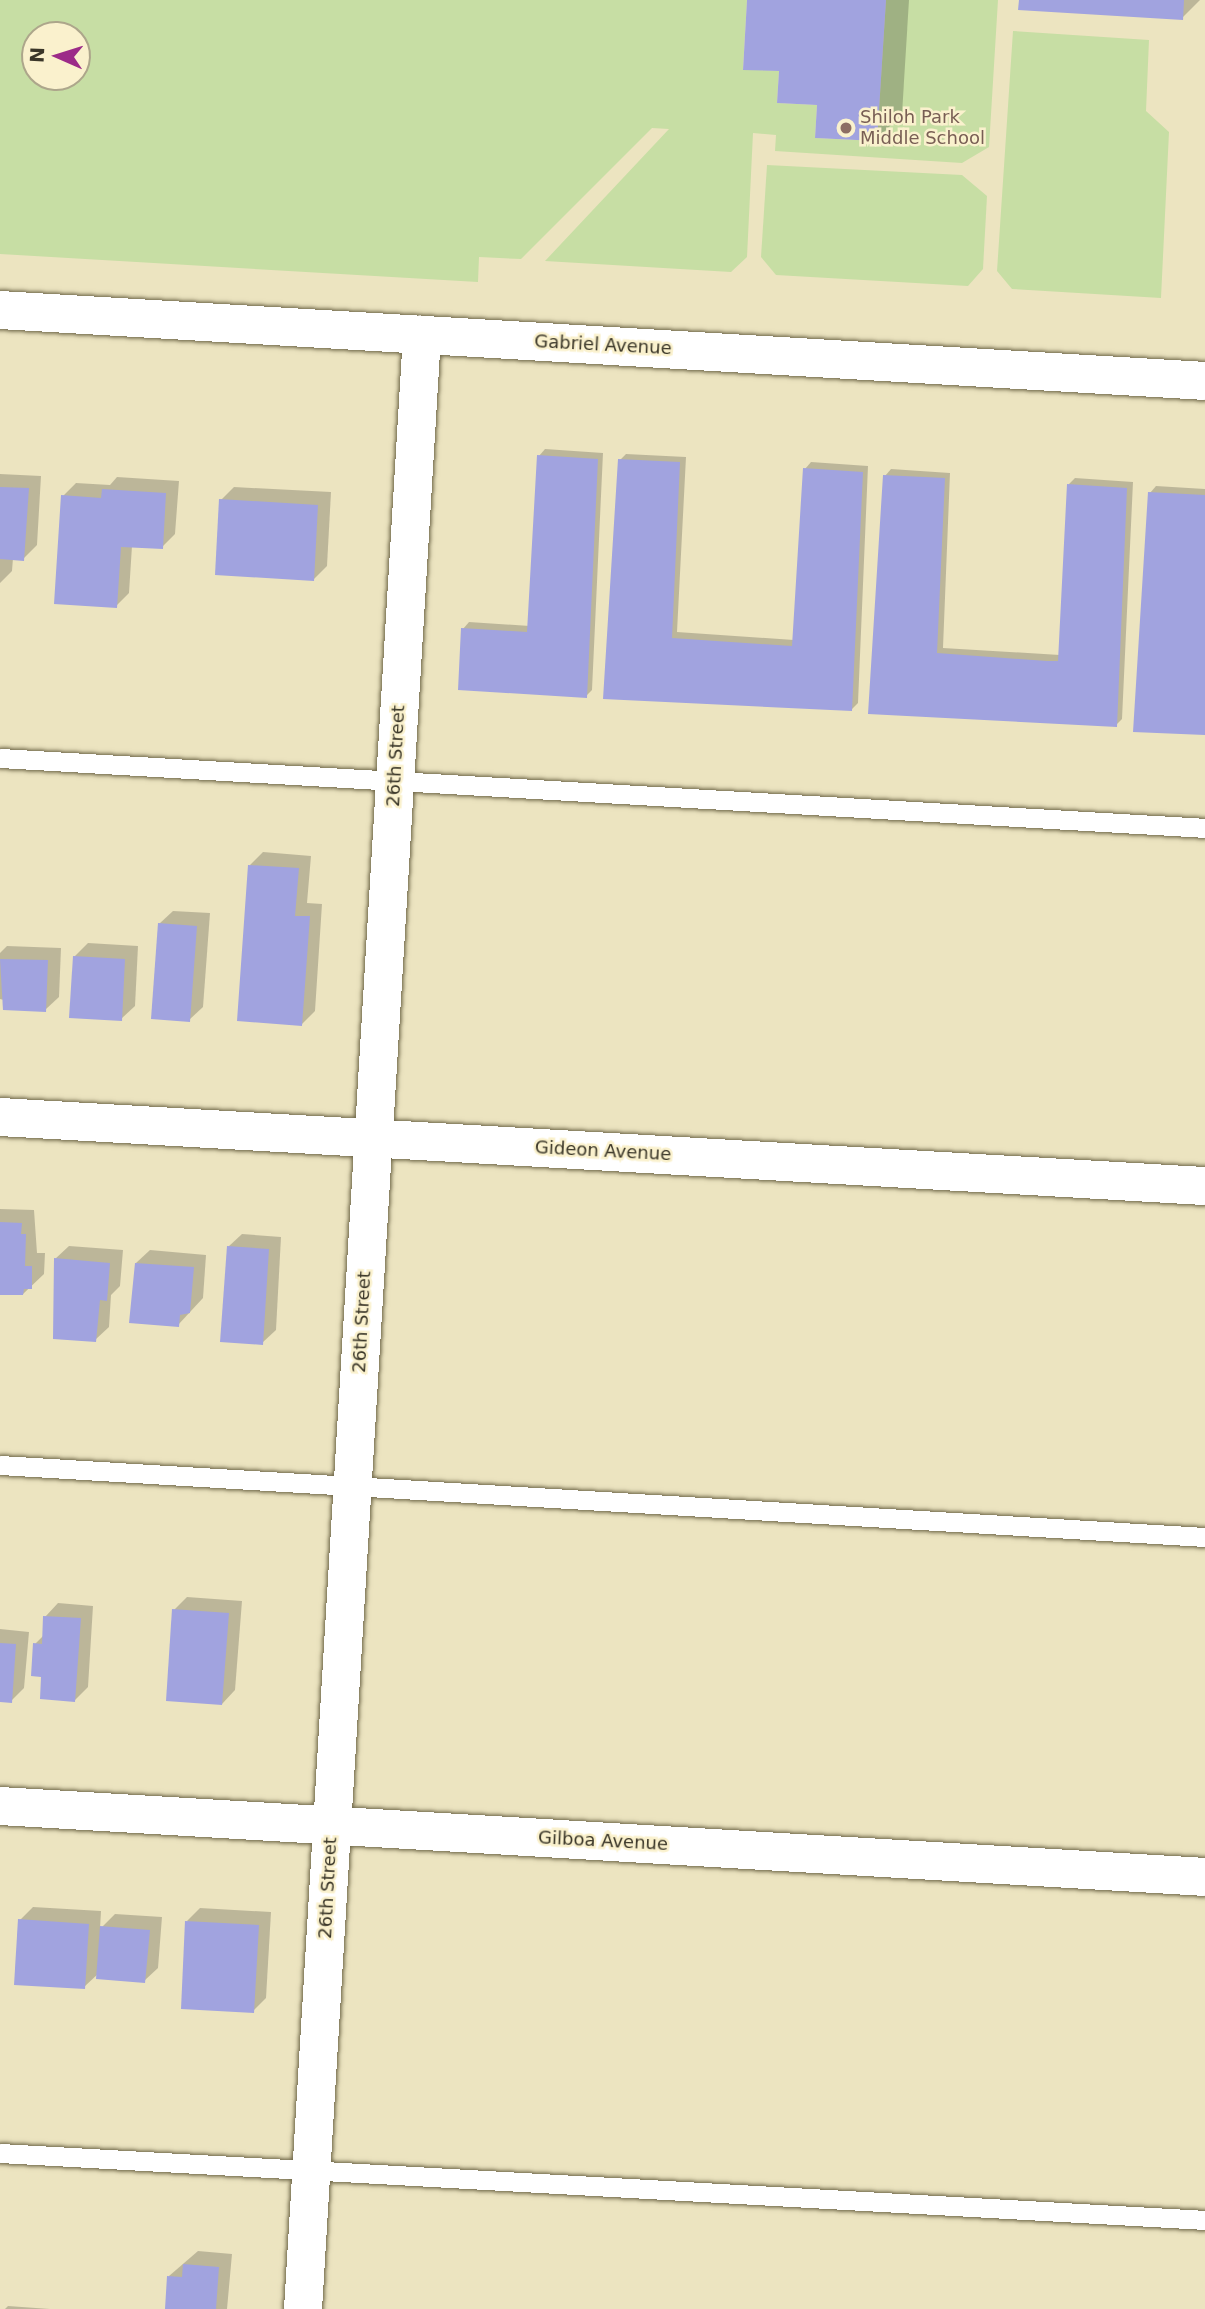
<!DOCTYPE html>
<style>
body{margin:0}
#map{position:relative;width:1205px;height:2309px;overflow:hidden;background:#ece4c0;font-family:"DejaVu Sans",sans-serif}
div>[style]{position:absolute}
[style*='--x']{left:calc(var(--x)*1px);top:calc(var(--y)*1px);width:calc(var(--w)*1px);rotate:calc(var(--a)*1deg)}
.green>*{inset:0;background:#c7dea4}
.shadow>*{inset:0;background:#0003}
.building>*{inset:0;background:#a1a3df}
.roads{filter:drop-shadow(0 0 2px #6e6647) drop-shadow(0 0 2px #6e6647)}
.service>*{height:19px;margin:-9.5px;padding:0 9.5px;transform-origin:9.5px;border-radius:9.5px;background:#fff}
.minor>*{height:38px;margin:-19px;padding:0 19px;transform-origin:19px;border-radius:19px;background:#fff}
.dots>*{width:19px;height:19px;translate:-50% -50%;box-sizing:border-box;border:4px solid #faf1cd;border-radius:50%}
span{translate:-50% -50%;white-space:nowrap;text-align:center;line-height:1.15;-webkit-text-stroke:5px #faf1cd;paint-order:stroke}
.education-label{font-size:18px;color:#785e54}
.left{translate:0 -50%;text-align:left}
.street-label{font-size:18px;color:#3a3628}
.north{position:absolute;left:21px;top:21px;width:70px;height:70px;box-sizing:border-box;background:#faf1cd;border:2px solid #ada68b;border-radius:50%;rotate:273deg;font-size:19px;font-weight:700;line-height:28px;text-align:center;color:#3a3628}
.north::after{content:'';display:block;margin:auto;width:24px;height:32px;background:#9c2b88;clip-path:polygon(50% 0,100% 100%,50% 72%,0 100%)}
</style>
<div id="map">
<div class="green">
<div style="clip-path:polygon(evenodd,0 0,747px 0,743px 69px,779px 71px,777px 103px,817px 105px,815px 138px,877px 141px,886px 0,998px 0,989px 147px,962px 163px,775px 151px,776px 135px,753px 133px,747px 257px,731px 272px,545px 261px,669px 129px,652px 128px,521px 259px,479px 257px,478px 282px,0 254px,0 0,35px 35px,77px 35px,77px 77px,35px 77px,35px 35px)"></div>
<div style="clip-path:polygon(1013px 31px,1149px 40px,1146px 111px,1169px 132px,1161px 298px,1012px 289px,997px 271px)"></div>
<div style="clip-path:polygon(767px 165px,962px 175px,987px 196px,983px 269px,968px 286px,776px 275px,761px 257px)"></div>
</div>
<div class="shadow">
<div style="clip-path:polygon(748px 0,909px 0,902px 114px,877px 139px,818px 104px,781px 70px)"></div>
<div style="clip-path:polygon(1021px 0,1200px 0,1182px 18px)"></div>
<div style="clip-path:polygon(545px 449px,603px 453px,592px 690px,586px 696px,463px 629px,469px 622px,530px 626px,539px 456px)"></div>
<div style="clip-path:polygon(626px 454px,686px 457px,677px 632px,794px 640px,805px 469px,811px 462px,868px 466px,858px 703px,852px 709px,605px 697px,620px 460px)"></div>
<div style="clip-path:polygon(891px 469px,950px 473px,943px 648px,1060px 655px,1069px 484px,1075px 478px,1133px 482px,1122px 719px,1116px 725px,870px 713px,885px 476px)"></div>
<div style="clip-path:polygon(0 474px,41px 476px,37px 545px,23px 559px,13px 558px,12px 571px,0 583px)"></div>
<div style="clip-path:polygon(117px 477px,179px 481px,175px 534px,162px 547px,132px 546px,129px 593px,116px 606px,63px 496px,76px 483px,110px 485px)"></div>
<div style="clip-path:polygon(1156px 486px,1205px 489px,1205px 733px,1150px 493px)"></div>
<div style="clip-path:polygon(234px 487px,331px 492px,327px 566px,314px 579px,221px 500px)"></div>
<div style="clip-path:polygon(263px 852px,311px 856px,307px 903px,322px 904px,315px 1011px,302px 1024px,250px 865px)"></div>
<div style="clip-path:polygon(173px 911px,210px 913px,203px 1007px,189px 1020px,159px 924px)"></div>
<div style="clip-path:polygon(88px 943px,138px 946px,135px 1006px,121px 1019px,74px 957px)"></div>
<div style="clip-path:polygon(7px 946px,61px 948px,59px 997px,45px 1010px,0 999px,0 953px)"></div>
<div style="clip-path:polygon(0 1209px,34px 1210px,37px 1253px,45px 1253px,44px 1274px,23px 1294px,0 1293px)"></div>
<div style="clip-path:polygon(242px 1234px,281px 1237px,276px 1330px,262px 1343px,228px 1247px)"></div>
<div style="clip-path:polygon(69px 1246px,123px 1250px,120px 1286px,111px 1295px,109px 1327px,95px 1340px,55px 1259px)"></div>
<div style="clip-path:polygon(150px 1250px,206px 1255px,203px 1298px,178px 1325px,136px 1263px)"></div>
<div style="clip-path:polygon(187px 1597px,242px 1601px,235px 1690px,222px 1704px,174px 1610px)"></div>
<div style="clip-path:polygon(58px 1603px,93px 1606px,88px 1687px,75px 1700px,35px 1644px,44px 1635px,45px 1617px)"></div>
<div style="clip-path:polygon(0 1629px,29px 1632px,24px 1688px,11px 1701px,0 1700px)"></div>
<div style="clip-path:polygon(33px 1907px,101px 1911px,100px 1929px,115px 1914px,162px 1917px,158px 1968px,144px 1981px,99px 1973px,84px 1987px,20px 1920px)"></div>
<div style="clip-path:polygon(200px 1908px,271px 1912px,266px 1998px,253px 2011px,187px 1921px)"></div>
<div style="clip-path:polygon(198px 2251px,232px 2254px,227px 2309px,166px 2309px,169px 2276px)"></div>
<div style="clip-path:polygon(8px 2306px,50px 2309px,5px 2309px)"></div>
</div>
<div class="building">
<div style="clip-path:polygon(747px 0,886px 0,877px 141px,815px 138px,817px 105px,777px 103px,779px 71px,743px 70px)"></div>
<div style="clip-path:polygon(1019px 0,1184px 0,1183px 20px,1018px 10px)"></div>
<div style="clip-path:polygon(537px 455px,598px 459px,587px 698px,458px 690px,461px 628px,527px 632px)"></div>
<div style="clip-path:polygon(618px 459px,680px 462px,672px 638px,792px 646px,803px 468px,863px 472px,852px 711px,603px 699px)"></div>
<div style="clip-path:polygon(883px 475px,945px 478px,937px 653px,1047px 661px,1058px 661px,1067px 484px,1127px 488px,1117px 727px,868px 714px)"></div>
<div style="clip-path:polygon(0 487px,29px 488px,24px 561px,0 559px)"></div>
<div style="clip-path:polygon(102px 489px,166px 493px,163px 549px,121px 547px,117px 608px,54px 604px,61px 495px,101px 498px)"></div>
<div style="clip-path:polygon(1148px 492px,1205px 495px,1205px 735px,1133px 732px)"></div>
<div style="clip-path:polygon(219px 499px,318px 505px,314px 581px,215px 575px)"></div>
<div style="clip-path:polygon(248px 865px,299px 868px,295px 916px,310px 916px,302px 1026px,237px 1021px)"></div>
<div style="clip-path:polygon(158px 923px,197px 926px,190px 1022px,151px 1019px)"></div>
<div style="clip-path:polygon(73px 956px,125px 959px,122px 1021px,69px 1018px)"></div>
<div style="clip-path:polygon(0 959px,48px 960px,46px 1012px,3px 1010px)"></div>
<div style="clip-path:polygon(0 1222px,22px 1223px,21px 1234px,26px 1234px,25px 1266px,32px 1266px,32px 1289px,24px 1289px,23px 1295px,0 1295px)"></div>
<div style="clip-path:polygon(227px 1246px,269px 1249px,263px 1345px,220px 1342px)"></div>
<div style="clip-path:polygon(54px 1258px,110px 1263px,107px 1301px,100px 1300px,96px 1342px,53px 1339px)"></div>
<div style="clip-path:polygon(135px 1263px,194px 1267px,190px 1313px,180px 1315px,179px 1327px,129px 1323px)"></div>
<div style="clip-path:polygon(172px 1609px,229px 1613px,222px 1705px,166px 1701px)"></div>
<div style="clip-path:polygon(43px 1616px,81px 1618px,75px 1702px,40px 1699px,41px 1677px,31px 1676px,33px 1643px,42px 1644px)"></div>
<div style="clip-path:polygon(0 1643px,16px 1644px,12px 1703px,0 1702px)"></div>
<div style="clip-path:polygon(18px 1919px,89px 1924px,85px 1989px,14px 1985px)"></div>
<div style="clip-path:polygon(185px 1921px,259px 1925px,254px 2013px,181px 2009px)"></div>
<div style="clip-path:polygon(100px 1926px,150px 1930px,145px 1983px,96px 1979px)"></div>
<div style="clip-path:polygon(183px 2264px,219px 2267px,216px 2309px,165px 2309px,167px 2276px,182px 2277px)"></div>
</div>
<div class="roads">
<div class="service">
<div style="--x:0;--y:758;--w:1207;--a:3.32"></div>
<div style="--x:0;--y:1465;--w:1207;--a:3.42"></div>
<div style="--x:0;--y:2153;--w:1207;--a:3.18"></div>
</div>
<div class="minor">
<div style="--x:0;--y:310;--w:1207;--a:3.37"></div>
<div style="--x:0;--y:1117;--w:1207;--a:3.28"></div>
<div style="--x:0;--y:1806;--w:1207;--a:3.37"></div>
<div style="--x:303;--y:2309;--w:1978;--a:-86.55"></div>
</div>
</div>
<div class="dots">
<div style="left:846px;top:128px;background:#8d6e63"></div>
</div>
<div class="education-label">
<span class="left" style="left:860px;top:128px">Shiloh Park<br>Middle School</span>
</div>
<div class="street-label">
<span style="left:603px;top:345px;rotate:3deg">Gabriel Avenue</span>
<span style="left:396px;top:756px;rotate:-87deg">26th Street</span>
<span style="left:603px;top:1151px;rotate:3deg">Gideon Avenue</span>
<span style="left:362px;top:1322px;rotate:-87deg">26th Street</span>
<span style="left:603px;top:1841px;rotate:3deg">Gilboa Avenue</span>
<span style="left:328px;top:1888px;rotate:-87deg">26th Street</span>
</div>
<div class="north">N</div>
</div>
